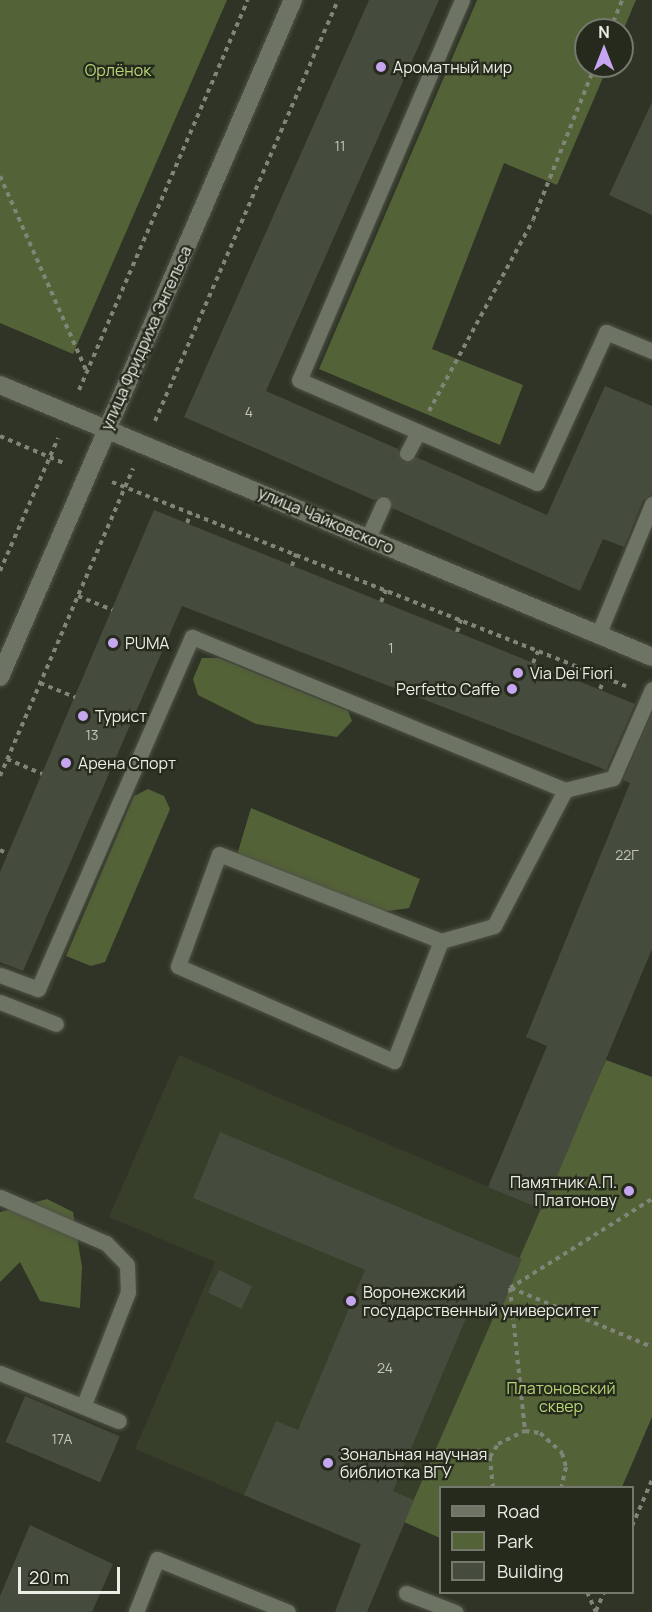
<!DOCTYPE html>
<meta charset="utf-8">
<style>
body{margin:0}
#map{position:relative;width:652px;height:1612px;overflow:hidden;background:#2f3426;font-family:Manrope,sans-serif}
div>[style]{position:absolute}
.built>*{inset:0;background:#373e2a}
.green>*{inset:0;background:#546237}
.building>*{inset:0;background:#464c3d;transform-origin:0 0}
.path>*{height:4px;margin-top:-2px;transform-origin:0;background:repeating-linear-gradient(90deg,#818579 0 4.5px,transparent 0 9px)}
.roads{filter:drop-shadow(0 0 2px #4e5247) drop-shadow(0 0 2px #4e5247)}
.lane>*{height:15px;margin:-7.5px;padding:0 7.5px;transform-origin:7.5px;border-radius:7.5px;background:#6e7464}
.street>*{height:18px;margin:-9px;padding:0 9px;transform-origin:9px;border-radius:9px;background:#6e7464}
.secondary>*{height:18px;margin:-9px;padding:0 9px;transform-origin:9px;border-radius:9px;background:#6e7464}
.dots>*{width:16px;height:16px;translate:-50% -50%;box-sizing:border-box;border:3px solid #252a1d;border-radius:50%}
span{translate:-50% -50%;white-space:nowrap;text-align:center;line-height:1.15;-webkit-text-stroke:4.5px #252a1d;paint-order:stroke}
.number-label{font-size:14px;color:#c2c6bb}
.number-label span{-webkit-text-stroke-width:0}
.poi-label{font-size:16px;color:#ebeee5}
.left{translate:0 -50%;text-align:left}
.right{translate:-100% -50%;text-align:right}
.park-label{font-size:16px;color:#b7d574}
.street-label{font-size:16px;color:#ebeee5}
.legend{position:absolute;left:439px;top:1486px;width:195px;height:108px;box-sizing:border-box;background:#252a1d;border:2px solid #74786d;margin:0;padding:8px 10px;list-style:none;font-size:18px;color:#ebeee5}
.legend li{display:flex;align-items:center;gap:12px;height:30px}
.legend b{width:30px;border:2px solid #74786d}
.north{position:absolute;left:574px;top:18px;width:60px;height:60px;box-sizing:border-box;background:#252a1d;border:2px solid #74786d;border-radius:50%;rotate:0deg;font-size:16px;font-weight:700;line-height:24px;text-align:center;color:#ebeee5}
.north::after{content:'';display:block;margin:auto;width:21px;height:27px;background:#c6a6f0;clip-path:polygon(50% 0,100% 100%,50% 72%,0 100%)}
.scale{position:absolute;left:18px;top:1567px;width:102px;height:27px;box-sizing:border-box;border:3px solid #ebeee5;border-top:0;padding-left:8px;font-size:18px;line-height:21px;white-space:nowrap;color:#ebeee5;-webkit-text-stroke:4px #252a1d;paint-order:stroke}
</style>
<div id="map">
<div class="built">
<div style="clip-path:polygon(179px 1055px,543px 1210px,390px 1557px,135px 1449px,215px 1262px,109px 1217px)"></div>
</div>
<div class="green">
<div style="clip-path:polygon(0 0,227px 0,73px 354px,0 323px)"></div>
<div style="clip-path:polygon(477px 0,636px 0,622px 33px,586px 30px,586px 66px,608px 66px,557px 185px,504px 163px,432px 349px,523px 385px,500px 445px,319px 369px)"></div>
<div style="clip-path:polygon(202px 658px,219px 658px,348px 711px,352px 721px,337px 737px,256px 724px,198px 695px,193px 679px)"></div>
<div style="clip-path:polygon(148px 789px,164px 796px,170px 809px,105px 962px,91px 966px,66px 956px,134px 796px)"></div>
<div style="clip-path:polygon(251px 808px,420px 879px,409px 908px,382px 912px,237px 855px)"></div>
<div style="clip-path:polygon(606px 1060px,652px 1077px,652px 1417px,622px 1487px,440px 1488px,440px 1538px,404px 1522px)"></div>
<div style="clip-path:polygon(47px 1199px,73px 1212px,82px 1267px,80px 1308px,40px 1301px,20px 1262px,0 1282px,0 1212px)"></div>
</div>
<div class="building">
<div style="clip-path:polygon(369px 0,439px 0,266px 391px,398px 449px,403px 462px,416px 457px,547px 515px,605px 386px,652px 406px,652px 494px,643px 500px,624px 547px,603px 539px,580px 591px,392px 508px,386px 495px,374px 500px,184px 417px)"></div>
<div style="clip-path:polygon(652px 102px,652px 215px,609px 195px)"></div>
<div style="clip-path:polygon(154px 510px,635px 704px,606px 770px,182px 606px,23px 971px,0 962px,0 872px)"></div>
<div style="clip-path:polygon(652px 713px,652px 949px,543px 1210px,488px 1187px,547px 1046px,526px 1037px,630px 783px,623px 780px)"></div>
<div style="clip-path:polygon(220px 1132px,522px 1259px,499px 1315px,472px 1304px,393px 1491px,414px 1500px,367px 1612px,335px 1612px,361px 1544px,244px 1495px,276px 1421px,298px 1430px,365px 1270px,193px 1198px)"></div>
<div style="left:219px;top:1270px;width:37px;height:25px;rotate:26deg"></div>
<div style="left:25px;top:1396px;width:103px;height:50px;rotate:23deg"></div>
<div style="clip-path:polygon(30px 1525px,113px 1564px,92px 1612px,0 1612px,0 1596px)"></div>
</div>
<div class="path">
<div style="left:610px;top:30px;width:32px;rotate:-68deg"></div>
<div style="left:0;top:176px;width:214px;rotate:66.1deg"></div>
<div style="left:79px;top:390px;width:425px;rotate:-66.6deg"></div>
<div style="left:429px;top:411px;width:217px;rotate:-61.4deg"></div>
<div style="left:533px;top:220px;width:166px;rotate:-68.1deg"></div>
<div style="left:155px;top:421px;width:459px;rotate:-66.5deg"></div>
<div style="left:0;top:436px;width:72px;rotate:23deg"></div>
<div style="left:112px;top:482px;width:553px;rotate:21.65deg"></div>
<div style="left:187px;top:523px;width:11px;rotate:-68deg"></div>
<div style="left:292px;top:566px;width:13px;rotate:-72deg"></div>
<div style="left:0;top:571px;width:145px;rotate:-66.4deg"></div>
<div style="left:78px;top:596px;width:37px;rotate:22deg"></div>
<div style="left:381px;top:602px;width:13px;rotate:-67deg"></div>
<div style="left:457px;top:632px;width:13px;rotate:-72deg"></div>
<div style="left:533px;top:663px;width:13px;rotate:-67deg"></div>
<div style="left:40px;top:683px;width:38px;rotate:22deg"></div>
<div style="left:600px;top:689px;width:13px;rotate:-67deg"></div>
<div style="left:7px;top:759px;width:38px;rotate:23deg"></div>
<div style="left:0;top:776px;width:335px;rotate:-66.6deg"></div>
<div style="left:0;top:850px;width:9px;rotate:27deg"></div>
<div style="left:510px;top:1288px;width:168px;rotate:-32.1deg"></div>
<div style="left:510px;top:1288px;width:143px;rotate:84deg"></div>
<div style="left:511px;top:1288px;width:153px;rotate:22.7deg"></div>
<div style="left:493px;top:1488px;width:31px;rotate:-96deg"></div>
<div style="left:490px;top:1457px;width:15px;rotate:-58deg"></div>
<div style="left:498px;top:1444px;width:30px;rotate:-26deg"></div>
<div style="left:525px;top:1431px;width:15px;rotate:8deg"></div>
<div style="left:540px;top:1433px;width:30px;rotate:42deg"></div>
<div style="left:562px;top:1453px;width:15px;rotate:74deg"></div>
<div style="left:566px;top:1467px;width:22px;rotate:103deg"></div>
<div style="left:632px;top:1526px;width:50px;rotate:-66.5deg"></div>
<div style="left:587px;top:1592px;width:22px;rotate:66deg"></div>
<div style="left:596px;top:1611px;width:21px;rotate:-67deg"></div>
</div>
<div class="roads">
<div class="lane">
<div style="left:462px;top:0;width:413px;rotate:113.2deg"></div>
<div style="left:299px;top:380px;width:259px;rotate:23.4deg"></div>
<div style="left:537px;top:483px;width:166px;rotate:-65.4deg"></div>
<div style="left:606px;top:332px;width:50px;rotate:22.4deg"></div>
<div style="left:407px;top:453px;width:24px;rotate:-62deg"></div>
<div style="left:368px;top:538px;width:37px;rotate:-66deg"></div>
<div style="left:598px;top:635px;width:142px;rotate:-67.6deg"></div>
<div style="left:441px;top:941px;width:129px;rotate:111.4deg"></div>
<div style="left:394px;top:1061px;width:236px;rotate:-156.3deg"></div>
<div style="left:178px;top:966px;width:119px;rotate:-69.9deg"></div>
<div style="left:219px;top:854px;width:238px;rotate:21.4deg"></div>
<div style="left:441px;top:941px;width:55px;rotate:-15.8deg"></div>
<div style="left:494px;top:926px;width:153px;rotate:-62.4deg"></div>
<div style="left:565px;top:790px;width:49px;rotate:-14deg"></div>
<div style="left:613px;top:778px;width:97px;rotate:-66.3deg"></div>
<div style="left:0;top:975px;width:40px;rotate:20.2deg"></div>
<div style="left:38px;top:989px;width:384px;rotate:-66.4deg"></div>
<div style="left:192px;top:637px;width:403px;rotate:22.3deg"></div>
<div style="left:0;top:1002px;width:60px;rotate:21.4deg"></div>
<div style="left:0;top:1197px;width:116px;rotate:23.5deg"></div>
<div style="left:106px;top:1243px;width:30px;rotate:46deg"></div>
<div style="left:127px;top:1265px;width:27px;rotate:88deg"></div>
<div style="left:128px;top:1292px;width:123px;rotate:111.4deg"></div>
<div style="left:0;top:1373px;width:128px;rotate:22deg"></div>
<div style="left:406px;top:1593px;width:53px;rotate:21.2deg"></div>
<div style="left:136px;top:1612px;width:57px;rotate:-68.4deg"></div>
<div style="left:157px;top:1559px;width:141px;rotate:22deg"></div>
</div>
<div class="street">
<div style="left:0;top:385px;width:706px;rotate:22.64deg"></div>
</div>
<div class="secondary">
<div style="left:0;top:677px;width:738px;rotate:-66.6deg"></div>
</div>
</div>
<div class="dots">
<div style="left:381px;top:67px;background:#c6a6f0"></div>
<div style="left:113px;top:643px;background:#c6a6f0"></div>
<div style="left:518px;top:673px;background:#c6a6f0"></div>
<div style="left:512px;top:689px;background:#c6a6f0"></div>
<div style="left:83px;top:716px;background:#c6a6f0"></div>
<div style="left:66px;top:763px;background:#c6a6f0"></div>
<div style="left:629px;top:1191px;background:#c6a6f0"></div>
<div style="left:351px;top:1301px;background:#c6a6f0"></div>
<div style="left:328px;top:1463px;background:#c6a6f0"></div>
</div>
<div class="number-label">
<span style="left:340px;top:146px">11</span>
<span style="left:249px;top:412px">4</span>
<span style="left:391px;top:648px">1</span>
<span style="left:92px;top:735px">13</span>
<span style="left:627px;top:855px">22Г</span>
<span style="left:385px;top:1368px">24</span>
<span style="left:62px;top:1439px">17А</span>
</div>
<div class="poi-label">
<span class="left" style="left:393px;top:67px">Ароматный мир</span>
<span class="left" style="left:125px;top:643px">PUMA</span>
<span class="left" style="left:530px;top:673px">Via Dei Fiori</span>
<span class="right" style="left:500px;top:689px">Perfetto Caffe</span>
<span class="left" style="left:95px;top:716px">Турист</span>
<span class="left" style="left:78px;top:763px">Арена Спорт</span>
<span class="right" style="left:617px;top:1191px">Памятник А.П.<br>Платонову</span>
<span class="left" style="left:363px;top:1301px">Воронежский<br>государственный университет</span>
<span class="left" style="left:340px;top:1463px">Зональная научная<br>библиотка ВГУ</span>
</div>
<div class="park-label">
<span style="left:118px;top:70px">Орлёнок</span>
<span style="left:561px;top:1397px">Платоновский<br>сквер</span>
</div>
<div class="street-label">
<span style="left:146px;top:338px;rotate:-66deg">улица Фридриха Энгельса</span>
<span style="left:326px;top:520px;rotate:23deg">улица Чайковского</span>
</div>
<ul class="legend">
<li><b style="height:8px;background:#6e7464"></b>Road</li>
<li><b style="height:16px;background:#546237"></b>Park</li>
<li><b style="height:16px;background:#464c3d"></b>Building</li>
</ul>
<div class="north">N</div>
<div class="scale">20 m</div>
</div>
